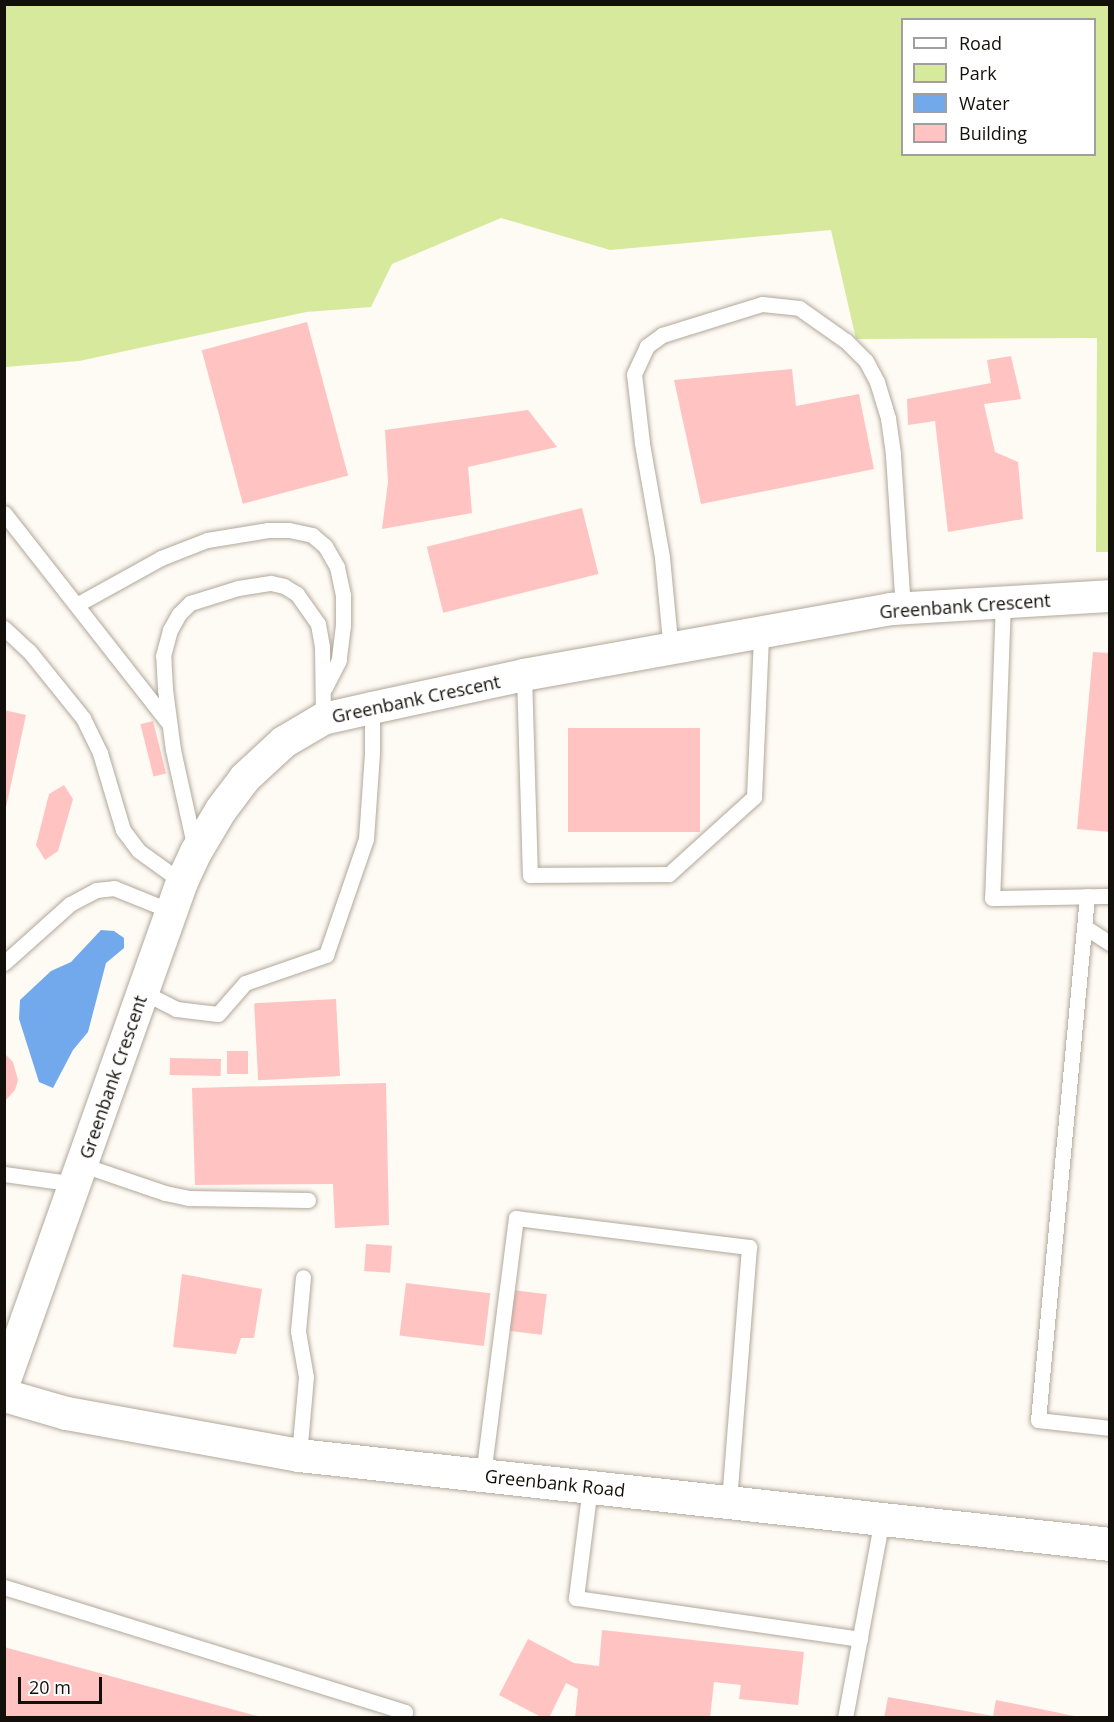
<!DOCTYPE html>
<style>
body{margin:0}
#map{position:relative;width:1114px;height:1722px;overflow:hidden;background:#fefaf4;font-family:"Open Sans",sans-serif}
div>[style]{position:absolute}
.green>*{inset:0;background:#d7e99c}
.water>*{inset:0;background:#72a9ec}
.building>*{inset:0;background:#ffc4c1;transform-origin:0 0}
.roads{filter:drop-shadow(0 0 2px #b1a89a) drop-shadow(0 0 2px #b1a89a)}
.lane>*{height:15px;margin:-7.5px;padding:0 7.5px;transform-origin:7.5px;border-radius:7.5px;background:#fff}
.street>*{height:32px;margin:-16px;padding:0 16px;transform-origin:16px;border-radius:16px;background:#fff}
.secondary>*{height:33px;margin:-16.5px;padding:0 16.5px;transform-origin:16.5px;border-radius:16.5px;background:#fff}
span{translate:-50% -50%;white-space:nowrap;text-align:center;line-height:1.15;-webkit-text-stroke:4.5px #fff;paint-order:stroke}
.street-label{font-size:18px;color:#13100b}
.frame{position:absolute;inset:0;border:6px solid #13100b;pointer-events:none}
.legend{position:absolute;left:901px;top:18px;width:195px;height:138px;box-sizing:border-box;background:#fff;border:2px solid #a19f9d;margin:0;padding:8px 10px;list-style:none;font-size:18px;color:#13100b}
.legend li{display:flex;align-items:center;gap:12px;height:30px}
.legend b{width:30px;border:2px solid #a19f9d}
.scale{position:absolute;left:18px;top:1677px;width:84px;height:27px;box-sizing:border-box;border:3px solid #13100b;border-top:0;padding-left:8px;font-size:18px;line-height:21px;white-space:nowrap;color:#13100b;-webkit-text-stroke:4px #fff;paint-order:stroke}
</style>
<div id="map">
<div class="green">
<div style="clip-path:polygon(evenodd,4px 5px,1109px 5px,1109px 552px,1096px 552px,1097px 338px,856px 339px,831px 230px,610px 250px,501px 218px,392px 264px,371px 307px,306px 312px,79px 361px,5px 367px,4px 5px,902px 20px,1094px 20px,1094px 154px,902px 154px,902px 20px)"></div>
</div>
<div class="water">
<div style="clip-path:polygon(101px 930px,114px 931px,124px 938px,124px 948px,106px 963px,88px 1032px,73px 1050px,53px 1088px,39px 1082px,19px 1019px,20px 1000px,51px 971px,71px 962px)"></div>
</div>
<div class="building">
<div style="left:307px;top:322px;width:159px;height:109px;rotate:75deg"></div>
<div style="clip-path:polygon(1011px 356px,1021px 399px,984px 404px,995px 452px,1018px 462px,1023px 519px,948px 532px,935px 421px,908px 425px,907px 399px,991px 383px,987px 360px)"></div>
<div style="clip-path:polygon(792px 369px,796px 406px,859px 394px,874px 469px,701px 504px,674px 380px)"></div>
<div style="clip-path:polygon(528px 410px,557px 447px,468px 467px,472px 513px,382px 529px,388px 482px,385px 430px)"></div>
<div style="left:582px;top:508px;width:68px;height:160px;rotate:76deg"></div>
<div style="clip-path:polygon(1093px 652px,1110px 653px,1110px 832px,1077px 829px)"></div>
<div style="clip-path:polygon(4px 710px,26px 715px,5px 812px,4px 812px)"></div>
<div style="left:153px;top:721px;width:54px;height:13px;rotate:76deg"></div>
<div style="left:568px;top:728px;width:132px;height:104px"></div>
<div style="clip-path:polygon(64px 785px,73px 799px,58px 851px,45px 860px,36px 845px,49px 794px)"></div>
<div style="left:336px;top:999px;width:77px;height:82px;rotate:87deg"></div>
<div style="left:227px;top:1051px;width:21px;height:23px"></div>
<div style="clip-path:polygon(4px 1053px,13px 1062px,18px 1080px,15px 1090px,4px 1102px)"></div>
<div style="left:170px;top:1058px;width:51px;height:17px;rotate:1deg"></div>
<div style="clip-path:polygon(386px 1083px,389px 1225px,335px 1228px,333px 1184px,195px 1185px,192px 1088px)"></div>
<div style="left:366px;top:1244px;width:26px;height:27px;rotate:4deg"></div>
<div style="clip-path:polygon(182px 1274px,262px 1289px,254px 1338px,241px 1338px,236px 1354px,173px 1347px)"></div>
<div style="left:406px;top:1283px;width:85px;height:53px;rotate:7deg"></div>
<div style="left:513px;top:1290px;width:34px;height:41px;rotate:7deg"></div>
<div style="clip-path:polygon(602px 1630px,804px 1652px,798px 1705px,739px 1699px,741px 1685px,714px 1682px,710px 1718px,575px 1718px,578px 1689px,566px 1683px,549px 1718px,543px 1718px,499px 1695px,528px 1639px,574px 1663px,599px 1666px)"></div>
<div style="clip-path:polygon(4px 1647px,261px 1717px,261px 1718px,4px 1718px)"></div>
<div style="clip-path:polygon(888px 1697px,993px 1716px,996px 1700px,1084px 1718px,884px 1718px)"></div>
</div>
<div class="roads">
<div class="lane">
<div style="left:4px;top:513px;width:266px;rotate:51.9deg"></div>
<div style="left:1003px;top:602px;width:296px;rotate:92.1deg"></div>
<div style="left:992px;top:898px;width:118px;rotate:-1deg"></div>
<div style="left:78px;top:604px;width:95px;rotate:-29deg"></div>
<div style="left:161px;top:558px;width:49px;rotate:-21.4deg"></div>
<div style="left:207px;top:540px;width:62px;rotate:-9.3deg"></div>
<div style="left:268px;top:530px;width:21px"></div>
<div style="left:289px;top:530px;width:24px;rotate:12deg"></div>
<div style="left:312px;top:535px;width:17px;rotate:40deg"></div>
<div style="left:325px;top:546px;width:24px;rotate:60deg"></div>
<div style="left:337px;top:567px;width:29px;rotate:78deg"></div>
<div style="left:343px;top:595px;width:30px;rotate:90deg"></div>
<div style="left:343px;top:625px;width:35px;rotate:97deg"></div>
<div style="left:339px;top:660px;width:31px;rotate:117deg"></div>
<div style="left:4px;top:628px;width:34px;rotate:43deg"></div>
<div style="left:29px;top:651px;width:86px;rotate:51.1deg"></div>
<div style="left:83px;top:718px;width:39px;rotate:64deg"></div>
<div style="left:100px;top:753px;width:80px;rotate:73.4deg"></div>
<div style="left:123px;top:830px;width:26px;rotate:53deg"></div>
<div style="left:139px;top:851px;width:53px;rotate:35.8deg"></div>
<div style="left:671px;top:651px;width:94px;rotate:-95.5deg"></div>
<div style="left:662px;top:557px;width:116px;rotate:-100deg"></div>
<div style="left:642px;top:443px;width:69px;rotate:-96.6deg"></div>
<div style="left:634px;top:374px;width:31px;rotate:-65deg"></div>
<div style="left:647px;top:346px;width:19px;rotate:-36deg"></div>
<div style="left:662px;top:335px;width:105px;rotate:-17.2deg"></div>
<div style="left:762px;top:304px;width:37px;rotate:6deg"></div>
<div style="left:799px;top:308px;width:57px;rotate:35.1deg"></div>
<div style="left:846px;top:341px;width:28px;rotate:45deg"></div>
<div style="left:866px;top:361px;width:24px;rotate:62deg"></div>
<div style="left:877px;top:382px;width:38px;rotate:73deg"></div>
<div style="left:888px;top:418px;width:37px;rotate:82deg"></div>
<div style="left:893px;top:455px;width:153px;rotate:86.3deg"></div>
<div style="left:524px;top:675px;width:200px;rotate:88.3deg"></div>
<div style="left:530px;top:875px;width:139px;rotate:-0.4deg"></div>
<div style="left:669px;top:874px;width:115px;rotate:-42.2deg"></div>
<div style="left:754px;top:797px;width:163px;rotate:-87.5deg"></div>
<div style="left:195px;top:849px;width:101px;rotate:-102.5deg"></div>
<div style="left:173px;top:750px;width:62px;rotate:-97.5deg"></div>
<div style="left:165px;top:689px;width:33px;rotate:-93deg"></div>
<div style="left:163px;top:656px;width:27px;rotate:-75deg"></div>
<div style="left:170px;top:630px;width:18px;rotate:-61deg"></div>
<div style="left:179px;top:614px;width:16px;rotate:-45deg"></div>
<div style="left:190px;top:603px;width:50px;rotate:-17.4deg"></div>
<div style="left:238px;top:588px;width:33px;rotate:-9deg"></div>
<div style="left:271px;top:583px;width:13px;rotate:13deg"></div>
<div style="left:284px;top:586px;width:15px;rotate:32deg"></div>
<div style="left:297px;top:594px;width:37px;rotate:55deg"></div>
<div style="left:318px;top:624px;width:22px;rotate:80deg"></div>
<div style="left:322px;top:646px;width:73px;rotate:89.2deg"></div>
<div style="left:1087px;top:896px;width:526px;rotate:95.34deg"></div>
<div style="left:1038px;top:1420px;width:72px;rotate:6.3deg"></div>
<div style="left:1085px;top:927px;width:30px;rotate:33deg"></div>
<div style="left:4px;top:963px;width:89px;rotate:-41.8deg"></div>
<div style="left:70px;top:904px;width:30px;rotate:-28deg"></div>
<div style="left:96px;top:890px;width:18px;rotate:-6deg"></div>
<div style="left:114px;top:888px;width:61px;rotate:22deg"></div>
<div style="left:143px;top:992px;width:37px;rotate:27deg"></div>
<div style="left:176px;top:1009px;width:42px;rotate:6.8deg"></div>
<div style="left:218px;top:1014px;width:41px;rotate:-48.9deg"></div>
<div style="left:245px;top:983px;width:86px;rotate:-19.1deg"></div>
<div style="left:326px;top:955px;width:123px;rotate:-71deg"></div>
<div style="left:366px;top:839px;width:86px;rotate:-86deg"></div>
<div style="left:372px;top:753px;width:45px;rotate:-90deg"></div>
<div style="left:83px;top:1165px;width:87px;rotate:18.9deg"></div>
<div style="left:165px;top:1193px;width:25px;rotate:12deg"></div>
<div style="left:189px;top:1198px;width:119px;rotate:1deg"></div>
<div style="left:4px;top:1174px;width:73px;rotate:7.9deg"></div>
<div style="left:299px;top:1455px;width:78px;rotate:-84.9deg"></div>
<div style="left:306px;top:1377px;width:47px;rotate:-99.9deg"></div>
<div style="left:298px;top:1331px;width:54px;rotate:-84.7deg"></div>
<div style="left:483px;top:1475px;width:259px;rotate:-82.7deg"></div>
<div style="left:516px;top:1218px;width:235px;rotate:7.1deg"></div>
<div style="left:749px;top:1247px;width:256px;rotate:94.5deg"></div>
<div style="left:590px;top:1487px;width:112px;rotate:97.2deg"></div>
<div style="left:576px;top:1598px;width:287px;rotate:8.2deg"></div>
<div style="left:4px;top:1587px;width:420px;rotate:17.3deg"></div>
<div style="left:405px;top:1712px;width:6px;rotate:108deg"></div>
<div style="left:845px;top:1718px;width:202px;rotate:-79.5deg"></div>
</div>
<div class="street">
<div style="left:4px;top:1383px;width:532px;rotate:-70.44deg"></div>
<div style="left:182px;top:882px;width:33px;rotate:-65deg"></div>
<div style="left:196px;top:852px;width:49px;rotate:-59.2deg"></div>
<div style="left:221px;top:810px;width:40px;rotate:-53deg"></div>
<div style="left:245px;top:778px;width:53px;rotate:-42.7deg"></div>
<div style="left:284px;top:742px;width:45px;rotate:-30.5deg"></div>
<div style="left:323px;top:719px;width:50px;rotate:-12.7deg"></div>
<div style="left:372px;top:708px;width:156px;rotate:-12.2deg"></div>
<div style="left:524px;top:675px;width:374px;rotate:-10.2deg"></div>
<div style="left:892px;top:609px;width:218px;rotate:-3.4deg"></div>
</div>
<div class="secondary">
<div style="left:4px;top:1395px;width:65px;rotate:16.2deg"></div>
<div style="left:66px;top:1413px;width:237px;rotate:10.2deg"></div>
<div style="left:299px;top:1455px;width:816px;rotate:6.26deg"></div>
</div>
</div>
<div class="street-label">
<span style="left:965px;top:606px;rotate:-4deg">Greenbank Crescent</span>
<span style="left:416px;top:699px;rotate:-12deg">Greenbank Crescent</span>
<span style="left:113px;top:1077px;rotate:-71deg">Greenbank Crescent</span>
<span style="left:555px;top:1483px;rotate:6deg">Greenbank Road</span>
</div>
<div class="frame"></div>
<ul class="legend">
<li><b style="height:8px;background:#fff"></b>Road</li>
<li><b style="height:16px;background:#d7e99c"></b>Park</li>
<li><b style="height:16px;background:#72a9ec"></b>Water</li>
<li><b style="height:16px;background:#ffc4c1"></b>Building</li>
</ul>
<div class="scale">20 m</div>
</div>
